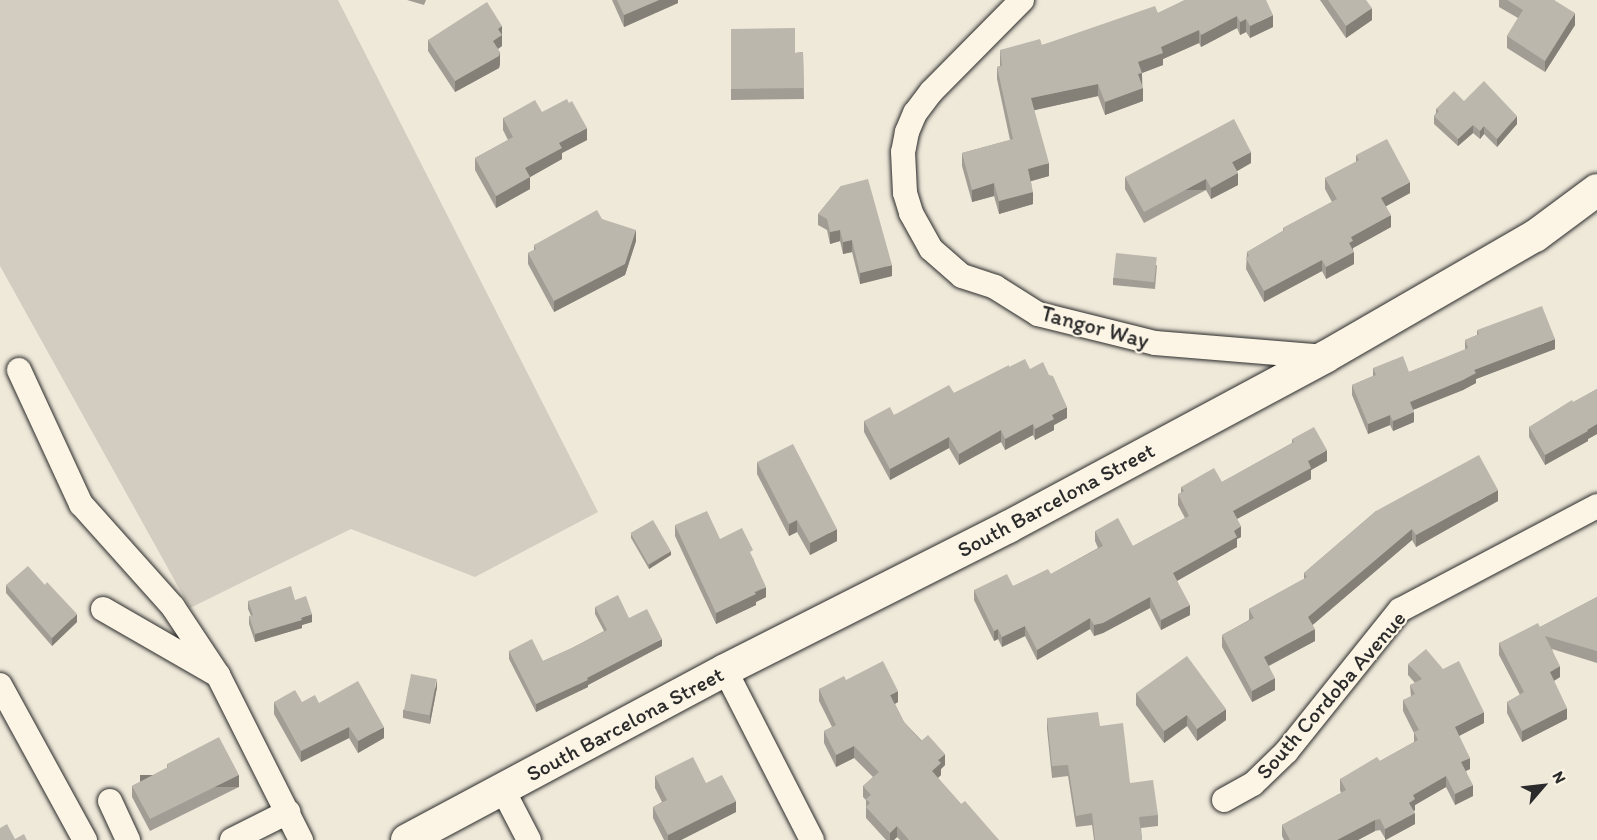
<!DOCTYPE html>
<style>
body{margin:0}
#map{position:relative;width:1597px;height:840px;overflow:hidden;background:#efe9da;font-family:Itim,sans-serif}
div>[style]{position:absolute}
.green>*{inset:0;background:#d2cdc0}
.roads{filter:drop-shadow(0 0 2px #2b2b2b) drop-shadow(0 0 2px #2b2b2b)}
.minor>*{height:24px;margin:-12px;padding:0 12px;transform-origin:12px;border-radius:12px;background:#fcf5e5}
.major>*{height:32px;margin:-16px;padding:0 16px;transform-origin:16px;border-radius:16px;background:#fcf5e5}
.wall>*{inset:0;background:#a29d94}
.shaded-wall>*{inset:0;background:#848078;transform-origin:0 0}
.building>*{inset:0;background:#bcb7ac;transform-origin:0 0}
span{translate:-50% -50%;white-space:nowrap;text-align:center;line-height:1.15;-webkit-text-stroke:4.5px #fcf5e5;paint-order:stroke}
.street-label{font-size:22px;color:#2b2b2b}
.north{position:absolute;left:1513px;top:756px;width:60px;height:60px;-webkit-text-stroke:4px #fcf5e5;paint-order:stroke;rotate:62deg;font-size:16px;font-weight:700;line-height:24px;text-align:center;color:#2b2b2b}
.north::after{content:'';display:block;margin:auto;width:21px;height:27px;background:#2b2b2b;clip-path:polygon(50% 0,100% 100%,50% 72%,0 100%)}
</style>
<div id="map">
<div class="green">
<div style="clip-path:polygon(0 0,338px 0,598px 512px,475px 577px,351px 529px,190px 608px,0 266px)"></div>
</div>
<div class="roads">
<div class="minor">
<div style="left:1022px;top:0;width:129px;rotate:134.7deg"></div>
<div style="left:931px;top:92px;width:26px;rotate:127deg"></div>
<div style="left:915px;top:113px;width:21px;rotate:113deg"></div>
<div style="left:907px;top:132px;width:20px;rotate:101deg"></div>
<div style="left:903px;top:152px;width:41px;rotate:87.2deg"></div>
<div style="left:905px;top:193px;width:21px;rotate:73deg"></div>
<div style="left:911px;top:213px;width:41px;rotate:60.9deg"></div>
<div style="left:931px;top:249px;width:41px;rotate:41.1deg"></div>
<div style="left:962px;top:276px;width:35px;rotate:18deg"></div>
<div style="left:995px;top:287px;width:51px;rotate:32.1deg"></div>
<div style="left:1038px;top:314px;width:121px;rotate:13.9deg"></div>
<div style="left:1155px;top:343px;width:171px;rotate:4.7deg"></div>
<div style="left:19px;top:370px;width:148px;rotate:65.2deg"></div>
<div style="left:81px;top:504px;width:138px;rotate:48.2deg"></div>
<div style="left:173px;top:607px;width:82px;rotate:56.5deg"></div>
<div style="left:103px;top:609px;width:133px;rotate:29.9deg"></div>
<div style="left:218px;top:675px;width:185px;rotate:63.3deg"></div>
<div style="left:725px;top:670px;width:191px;rotate:62.9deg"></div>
<div style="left:0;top:685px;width:177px;rotate:61.3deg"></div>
<div style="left:503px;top:790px;width:56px;rotate:62.5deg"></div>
<div style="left:1224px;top:800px;width:33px;rotate:-29deg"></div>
<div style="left:1253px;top:784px;width:47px;rotate:-44.1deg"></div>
<div style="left:1287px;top:751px;width:181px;rotate:-51.3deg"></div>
<div style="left:1400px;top:610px;width:223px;rotate:-27.8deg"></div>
<div style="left:110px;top:801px;width:43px;rotate:65.2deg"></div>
<div style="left:232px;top:840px;width:63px;rotate:-26.6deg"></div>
</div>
<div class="major">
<div style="left:407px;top:840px;width:361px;rotate:-28.1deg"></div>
<div style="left:725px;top:670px;width:317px;rotate:-26.8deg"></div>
<div style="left:1008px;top:527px;width:360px;rotate:-28.2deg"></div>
<div style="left:1325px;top:357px;width:242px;rotate:-30deg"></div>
<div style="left:1535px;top:236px;width:77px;rotate:-36.6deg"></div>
</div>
</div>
<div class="wall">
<div style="clip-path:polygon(407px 0,426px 0,424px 5px)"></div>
<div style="clip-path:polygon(612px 0,678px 0,678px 3px,624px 27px)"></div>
<div style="clip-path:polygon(1185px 0,1273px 27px,1250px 38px,1246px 32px,1240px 35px,1237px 28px,1201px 47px,1199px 43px,1163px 59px,1163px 65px,1142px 73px,1143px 101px,1105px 115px,1098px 96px,1034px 110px,1049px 176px,1031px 181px,1033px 204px,999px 214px,994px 196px,972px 202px,962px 166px,962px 153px,1010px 140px,997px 79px,997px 67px,1000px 66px,1000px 50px,1042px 45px,1158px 13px)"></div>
<div style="clip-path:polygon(1320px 0,1366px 0,1372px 20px,1346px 38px)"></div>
<div style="clip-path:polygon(1499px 0,1554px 0,1575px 25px,1545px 72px,1507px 48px,1507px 36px,1518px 18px,1499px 7px)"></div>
<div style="clip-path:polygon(502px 26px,502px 46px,498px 49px,500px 64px,499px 68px,455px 92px,428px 51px,428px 40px)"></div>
<div style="clip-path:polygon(731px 29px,795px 53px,803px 52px,804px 99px,731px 100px)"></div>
<div style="clip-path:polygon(1464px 101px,1517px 124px,1497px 147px,1484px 134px,1480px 139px,1473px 133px,1458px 146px,1434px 124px,1434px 116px,1436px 113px,1436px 109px)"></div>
<div style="clip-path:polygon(542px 112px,587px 140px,562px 153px,562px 159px,530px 177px,530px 189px,496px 208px,475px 170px,475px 158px,508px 140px,503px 130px,503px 118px)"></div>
<div style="clip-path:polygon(1356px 155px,1410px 193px,1386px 206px,1391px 227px,1353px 248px,1354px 264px,1326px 279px,1322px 271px,1264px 302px,1246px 269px,1247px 252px,1283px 231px,1283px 228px,1332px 202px,1325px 189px,1325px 178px,1356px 162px)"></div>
<div style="clip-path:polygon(1251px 163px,1237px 171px,1238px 185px,1211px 199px,1206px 190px,1144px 223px,1125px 189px,1125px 177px)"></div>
<div style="clip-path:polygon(841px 186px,892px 276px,860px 284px,852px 252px,843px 254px,840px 241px,830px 244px,827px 230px,818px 225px,818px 214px)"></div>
<div style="clip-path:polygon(602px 219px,636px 241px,625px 275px,554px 312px,528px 264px,528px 253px,534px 250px,534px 245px)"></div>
<div style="clip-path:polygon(1157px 265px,1155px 289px,1113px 285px,1113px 278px)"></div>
<div style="clip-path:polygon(1477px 330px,1555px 349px,1476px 379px,1476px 383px,1463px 390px,1413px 410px,1414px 422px,1393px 431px,1390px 425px,1368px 434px,1352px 395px,1352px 385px,1373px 376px,1373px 368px,1409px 372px,1465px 350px,1465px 340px,1477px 335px)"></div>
<div style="clip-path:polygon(1009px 367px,1030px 369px,1067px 418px,1054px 425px,1054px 430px,1035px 440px,1033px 435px,1005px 450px,1001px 442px,959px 465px,949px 448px,890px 480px,864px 432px,864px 421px,894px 415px,954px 393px)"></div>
<div style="clip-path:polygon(1597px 389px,1597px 434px,1588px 439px,1588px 441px,1545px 465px,1529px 437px,1529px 427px)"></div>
<div style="clip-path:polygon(1292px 439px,1327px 461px,1311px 470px,1311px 479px,1237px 519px,1241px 537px,1237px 539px,1237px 547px,1177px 581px,1190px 615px,1161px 630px,1150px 608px,1103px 633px,1094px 636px,1090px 629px,1037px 660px,1025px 636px,1002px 647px,998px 639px,994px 641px,974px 600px,974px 590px,1013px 586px,1051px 574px,1098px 548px,1095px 541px,1095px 531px,1133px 546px,1185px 518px,1178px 505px,1178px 494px,1181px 493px,1181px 487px,1222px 482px,1292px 443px)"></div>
<div style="clip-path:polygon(757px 462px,837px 541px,810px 555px,797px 532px,789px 536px,757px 474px)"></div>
<div style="clip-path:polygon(1498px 501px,1416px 547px,1412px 540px,1312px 625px,1315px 641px,1269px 666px,1275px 690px,1252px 702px,1222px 647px,1222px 635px,1249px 620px,1249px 609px,1304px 579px,1304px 573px,1376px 511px)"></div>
<div style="clip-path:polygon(675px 525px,720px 539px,753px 558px,766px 597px,756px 602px,756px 605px,716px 624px,675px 536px)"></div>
<div style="clip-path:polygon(631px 534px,671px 555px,649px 569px,631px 538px)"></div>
<div style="clip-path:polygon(6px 585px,77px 622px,52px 646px,6px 593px)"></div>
<div style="clip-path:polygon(1597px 597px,1597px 663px,1552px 649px,1560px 677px,1554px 681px,1567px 719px,1522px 742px,1507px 713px,1507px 702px,1520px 695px,1499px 655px,1499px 643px,1540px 627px)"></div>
<div style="clip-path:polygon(295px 600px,312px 622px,302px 625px,302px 628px,255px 642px,249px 624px,249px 616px,251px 616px,248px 609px,248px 601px)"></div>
<div style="clip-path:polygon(595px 607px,629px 618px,662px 646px,588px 685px,588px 687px,536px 712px,509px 659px,509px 651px,543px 661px,572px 648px,604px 631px,595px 614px)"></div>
<div style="clip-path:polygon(1408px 664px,1484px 723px,1459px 736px,1470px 769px,1466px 771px,1473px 796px,1455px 805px,1446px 787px,1415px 805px,1415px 810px,1414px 811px,1415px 824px,1386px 840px,1380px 830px,1375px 831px,1358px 840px,1284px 840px,1282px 836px,1282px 825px,1341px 793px,1340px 790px,1340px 779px,1380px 761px,1414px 742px,1414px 733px,1403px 711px,1403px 700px,1411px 697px,1410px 685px,1415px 683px,1408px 675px)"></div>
<div style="clip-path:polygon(846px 680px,898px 702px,895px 704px,904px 722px,945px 765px,941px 769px,941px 775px,938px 778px,961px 804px,999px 840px,900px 840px,897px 837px,894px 840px,886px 840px,866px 818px,866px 800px,863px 797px,863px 786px,873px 777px,854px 758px,836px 767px,824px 743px,824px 731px,832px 727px,819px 701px,819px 689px)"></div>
<div style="clip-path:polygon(437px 687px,430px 724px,403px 718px,403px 710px)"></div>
<div style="clip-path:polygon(1136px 693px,1226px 720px,1197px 741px,1187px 726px,1164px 743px,1136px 705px)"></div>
<div style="clip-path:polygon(274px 702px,319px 703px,384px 738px,358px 753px,349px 738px,301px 762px,274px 714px)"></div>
<div style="clip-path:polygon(1047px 718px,1100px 726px,1130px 783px,1158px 815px,1158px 826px,1141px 828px,1142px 840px,1094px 840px,1092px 825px,1076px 827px,1068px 776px,1052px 778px,1047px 729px)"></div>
<div style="clip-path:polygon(167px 764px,239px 787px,150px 831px,132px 797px,132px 786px,167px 768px)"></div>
<div style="clip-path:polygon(655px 776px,706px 783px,736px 812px,681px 840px,664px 840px,653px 818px,653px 807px,662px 802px,655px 788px)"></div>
</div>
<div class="shaded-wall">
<div style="clip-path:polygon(659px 0,678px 0,678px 3px,624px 27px,624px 15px)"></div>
<div style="clip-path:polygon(1372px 8px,1372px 20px,1346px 38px,1346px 26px)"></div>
<div style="clip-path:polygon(1575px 13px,1575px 25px,1545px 72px,1545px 61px)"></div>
<div style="clip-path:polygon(1273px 15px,1273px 27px,1250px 38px,1250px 26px)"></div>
<div style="clip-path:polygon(1237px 16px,1237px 28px,1201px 47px,1201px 35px)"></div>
<div style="clip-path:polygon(1246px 19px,1246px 32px,1240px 35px,1240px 22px)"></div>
<div style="clip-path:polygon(502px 26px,502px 46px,493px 52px,493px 41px,498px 29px)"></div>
<div style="clip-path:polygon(1199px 30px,1199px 43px,1163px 59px,1163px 65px,1142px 73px,1142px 85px,1138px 87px,1138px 62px,1161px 47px)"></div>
<div style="clip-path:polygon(500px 52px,500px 64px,499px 68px,455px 92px,455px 81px)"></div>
<div style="clip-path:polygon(1098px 84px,1098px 96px,1031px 111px,1031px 98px)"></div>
<div style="clip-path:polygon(1143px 88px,1143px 101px,1105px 115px,1105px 102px)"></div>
<div style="clip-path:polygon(1517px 116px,1517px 124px,1497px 147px,1497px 139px)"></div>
<div style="clip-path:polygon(1473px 125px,1473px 133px,1458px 146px,1458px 139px)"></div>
<div style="clip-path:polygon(1484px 126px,1484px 134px,1480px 139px,1480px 131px)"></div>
<div style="clip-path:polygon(587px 128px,587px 140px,562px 153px,562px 159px,525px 180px,525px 168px,559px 143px)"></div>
<div style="clip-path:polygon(1251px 152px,1251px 163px,1232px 174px,1232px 162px)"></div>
<div style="clip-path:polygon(1049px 163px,1049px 176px,1028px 182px,1028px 169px)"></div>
<div style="clip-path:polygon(1238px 173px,1238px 185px,1211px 199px,1211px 188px)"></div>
<div style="clip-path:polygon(530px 177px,530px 189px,496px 208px,496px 196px)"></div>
<div style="left:1206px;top:179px;width:11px;height:70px;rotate:90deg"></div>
<div style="clip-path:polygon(1410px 182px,1410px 193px,1381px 209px,1381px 198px)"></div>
<div style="clip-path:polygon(994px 183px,994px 196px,972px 202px,972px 190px)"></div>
<div style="clip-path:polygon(1033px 192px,1033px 204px,999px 214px,999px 201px)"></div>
<div style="clip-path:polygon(1391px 215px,1391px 227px,1353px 248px,1353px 252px,1349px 243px,1351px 237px)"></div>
<div style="clip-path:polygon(636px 230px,636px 241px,625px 275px,554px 312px,554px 301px)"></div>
<div style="clip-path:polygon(840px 230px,840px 241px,830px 244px,830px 232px)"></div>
<div style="clip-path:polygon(852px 240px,852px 252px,843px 254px,843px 242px)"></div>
<div style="clip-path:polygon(1354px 252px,1354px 264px,1326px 279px,1326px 267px)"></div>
<div style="clip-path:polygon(1322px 260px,1322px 271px,1264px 302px,1264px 291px)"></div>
<div style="clip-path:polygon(892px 265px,892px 276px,860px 284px,860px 273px)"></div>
<div style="clip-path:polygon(1555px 339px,1555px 349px,1476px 379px,1476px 383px,1463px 390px,1410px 411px,1410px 402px,1474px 370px)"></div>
<div style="clip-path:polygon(1067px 407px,1067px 418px,1054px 425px,1054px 430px,1035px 440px,1035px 429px,1052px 415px)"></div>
<div style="clip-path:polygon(1414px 412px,1414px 422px,1393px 431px,1393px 421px)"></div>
<div style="clip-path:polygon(1390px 415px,1390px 425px,1368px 434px,1368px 424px)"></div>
<div style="clip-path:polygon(1033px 424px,1033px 435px,1005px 450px,1005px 439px)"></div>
<div style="clip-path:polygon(1597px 424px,1597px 434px,1588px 439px,1588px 441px,1545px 465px,1545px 455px)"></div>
<div style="clip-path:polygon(1001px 430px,1001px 442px,959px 465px,959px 454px)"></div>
<div style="clip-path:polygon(949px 437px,949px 448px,890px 480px,890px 469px)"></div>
<div style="clip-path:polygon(1327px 450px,1327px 461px,1311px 470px,1311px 479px,1233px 521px,1233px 511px,1308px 461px)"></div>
<div style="clip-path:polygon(1498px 490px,1498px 501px,1416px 547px,1416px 535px)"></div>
<div style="clip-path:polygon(797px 520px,797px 532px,789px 536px,789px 524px)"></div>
<div style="clip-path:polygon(1241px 526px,1241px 537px,1237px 539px,1237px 547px,1173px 583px,1173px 573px)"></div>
<div style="clip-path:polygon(837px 529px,837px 541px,810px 555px,810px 543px)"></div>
<div style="clip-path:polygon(1412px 529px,1412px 540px,1308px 629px,1308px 617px)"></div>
<div style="clip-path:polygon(671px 551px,671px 555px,649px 569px,649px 565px)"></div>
<div style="clip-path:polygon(766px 587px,766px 597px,756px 602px,756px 605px,716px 624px,716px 613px)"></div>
<div style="clip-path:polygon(1150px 597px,1150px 608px,1103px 633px,1094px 636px,1094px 625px)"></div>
<div style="clip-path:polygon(1190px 605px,1190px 615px,1161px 630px,1161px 620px)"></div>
<div style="clip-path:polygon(77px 614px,77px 622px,52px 646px,52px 638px)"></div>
<div style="clip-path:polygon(312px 614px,312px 622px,302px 625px,302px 628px,255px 642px,255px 634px)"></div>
<div style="clip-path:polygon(1090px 618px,1090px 629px,1037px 660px,1037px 650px)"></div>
<div style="clip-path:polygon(1025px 626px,1025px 636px,1002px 647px,1002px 637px)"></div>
<div style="clip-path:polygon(998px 629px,998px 639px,994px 641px,994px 631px)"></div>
<div style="clip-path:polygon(1315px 629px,1315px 641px,1264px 668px,1264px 657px)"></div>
<div style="clip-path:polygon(662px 639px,662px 646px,588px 685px,588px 687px,536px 712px,536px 704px)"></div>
<div style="clip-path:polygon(1560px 666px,1560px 677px,1550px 683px,1550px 672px)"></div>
<div style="clip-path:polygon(1275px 678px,1275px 690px,1252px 702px,1252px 691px)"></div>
<div style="clip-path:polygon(437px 679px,437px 687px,430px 724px,430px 716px)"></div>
<div style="clip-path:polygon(898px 691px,898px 702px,890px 706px,890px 695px)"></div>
<div style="clip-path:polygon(1567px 708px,1567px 719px,1522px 742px,1522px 731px)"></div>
<div style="clip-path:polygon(1226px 709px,1226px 720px,1197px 741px,1197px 729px)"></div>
<div style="clip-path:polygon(1484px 712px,1484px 723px,1455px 738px,1455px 727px)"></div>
<div style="clip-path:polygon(1187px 715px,1187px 726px,1164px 743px,1164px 731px)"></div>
<div style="clip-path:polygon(349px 727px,349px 738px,301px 762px,301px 751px)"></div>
<div style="clip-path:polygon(384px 727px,384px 738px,358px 753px,358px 741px)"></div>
<div style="clip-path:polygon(854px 746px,854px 758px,836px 767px,836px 755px)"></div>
<div style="clip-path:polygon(945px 754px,945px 765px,941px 769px,941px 775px,932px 783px,932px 771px,938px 760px)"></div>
<div style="clip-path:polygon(1470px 758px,1470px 769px,1461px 773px,1461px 762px)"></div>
<div style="left:239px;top:775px;width:12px;height:99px;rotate:90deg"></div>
<div style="clip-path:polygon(1446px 776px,1446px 787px,1415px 805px,1415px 810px,1409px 814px,1409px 803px,1413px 795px)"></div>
<div style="clip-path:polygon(1473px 785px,1473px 796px,1455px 805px,1455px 794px)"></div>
<div style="clip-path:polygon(736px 801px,736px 812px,681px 840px,668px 840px,668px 835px)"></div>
<div style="clip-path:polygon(1415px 813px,1415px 824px,1385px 840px,1385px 829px)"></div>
<div style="clip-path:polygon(1375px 820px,1375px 831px,1358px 840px,1337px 840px)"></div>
<div style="clip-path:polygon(897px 826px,897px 837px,894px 840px,890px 840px,890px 833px)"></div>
</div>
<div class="building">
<div style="clip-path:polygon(617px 0,659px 0,624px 15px)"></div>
<div style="clip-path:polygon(1185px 0,1266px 0,1273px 15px,1250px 26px,1246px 19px,1240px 22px,1237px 16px,1201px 35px,1199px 30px,1161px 47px,1163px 53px,1138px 62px,1142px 73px,1138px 74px,1143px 88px,1105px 102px,1098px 84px,1031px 98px,1049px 163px,1028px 169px,1033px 192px,999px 201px,994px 183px,972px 190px,962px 153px,1013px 139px,997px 67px,1002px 66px,1000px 50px,1040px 39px,1042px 45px,1155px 6px,1158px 13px)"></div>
<div style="clip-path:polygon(1328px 0,1366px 0,1372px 8px,1346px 26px)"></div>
<div style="clip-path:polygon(1507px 0,1554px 0,1575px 13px,1545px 61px,1507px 36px,1523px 10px)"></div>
<div style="clip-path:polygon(487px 2px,502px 26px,498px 29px,502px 35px,493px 41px,500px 52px,499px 56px,455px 81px,428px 40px)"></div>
<div style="clip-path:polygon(795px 28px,795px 53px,803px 52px,804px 88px,731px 89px,731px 29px)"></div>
<div style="clip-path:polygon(1484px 81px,1517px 116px,1497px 139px,1484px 126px,1480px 131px,1473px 125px,1458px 139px,1434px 116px,1439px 111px,1436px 109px,1454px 91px,1464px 101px)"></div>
<div style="clip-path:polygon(567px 99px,569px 103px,572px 101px,587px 128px,559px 143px,562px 148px,525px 168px,530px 177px,496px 196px,475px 158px,513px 137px,503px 118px,535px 100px,542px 112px)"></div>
<div style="clip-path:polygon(1234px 119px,1251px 152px,1232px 162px,1238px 173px,1211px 188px,1206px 179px,1144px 212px,1125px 177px)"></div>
<div style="clip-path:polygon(1387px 139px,1410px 182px,1381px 198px,1391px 215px,1351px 237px,1353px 241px,1349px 243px,1354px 252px,1326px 267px,1322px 260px,1264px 291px,1246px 258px,1249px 256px,1247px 252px,1284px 230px,1283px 228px,1337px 199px,1325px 178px,1359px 160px,1356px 155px)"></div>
<div style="clip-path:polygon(868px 179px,892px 265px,860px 273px,852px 240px,843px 242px,840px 230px,830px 232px,827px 219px,818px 214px,841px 186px)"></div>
<div style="clip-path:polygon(597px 210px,602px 219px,636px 230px,625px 264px,554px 301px,528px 253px,536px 249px,534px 245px)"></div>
<div style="left:1116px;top:253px;width:41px;height:25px;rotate:6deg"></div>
<div style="clip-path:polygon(1542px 306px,1555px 339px,1474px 370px,1476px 373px,1463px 380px,1410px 402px,1414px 412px,1393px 421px,1390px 415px,1368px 424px,1352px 385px,1376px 375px,1373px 368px,1403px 356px,1409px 372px,1468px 348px,1465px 340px,1479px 334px,1477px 330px)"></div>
<div style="clip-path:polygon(1025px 359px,1030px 369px,1043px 362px,1049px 375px,1053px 376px,1067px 407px,1052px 415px,1054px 419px,1035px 429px,1033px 424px,1005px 439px,1001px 430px,959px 454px,949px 437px,890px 469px,864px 421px,890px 407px,894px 415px,949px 385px,954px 393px,1009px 365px,1009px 367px)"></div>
<div style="clip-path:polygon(1597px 389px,1597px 424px,1587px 430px,1588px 431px,1545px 455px,1529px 427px,1572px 400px,1573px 402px)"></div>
<div style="clip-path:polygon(1314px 427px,1327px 450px,1308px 461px,1311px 468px,1233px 511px,1241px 526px,1234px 531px,1237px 537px,1173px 573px,1190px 605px,1161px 620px,1150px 597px,1103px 623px,1094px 625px,1090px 618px,1037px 650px,1025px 626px,1002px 637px,998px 629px,994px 631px,974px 590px,1007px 574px,1013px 586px,1048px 569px,1051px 574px,1103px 546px,1095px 531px,1118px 518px,1133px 546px,1189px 516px,1178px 494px,1184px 491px,1181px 487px,1214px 468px,1222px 482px,1294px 442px,1292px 439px)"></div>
<div style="clip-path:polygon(793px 444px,837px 529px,810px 543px,797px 520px,789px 524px,757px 462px)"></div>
<div style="clip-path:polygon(1479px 455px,1498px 490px,1416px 535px,1412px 529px,1308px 617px,1315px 629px,1264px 657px,1275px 678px,1252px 691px,1222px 635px,1254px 618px,1249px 609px,1307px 577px,1304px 573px,1376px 511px)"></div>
<div style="clip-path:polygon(707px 511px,720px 539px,742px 528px,753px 550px,750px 552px,766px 587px,754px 592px,756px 594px,716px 613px,675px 525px)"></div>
<div style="left:653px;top:520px;width:36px;height:26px;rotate:60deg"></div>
<div style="clip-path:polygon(28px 566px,45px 585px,47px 582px,77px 614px,52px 638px,6px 585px)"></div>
<div style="clip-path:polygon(291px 586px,295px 600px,306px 596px,312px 614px,301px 618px,302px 620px,255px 634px,249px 616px,253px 615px,248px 601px)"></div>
<div style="clip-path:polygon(618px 595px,629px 618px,647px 609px,662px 639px,587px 678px,588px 680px,536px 704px,509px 651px,532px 639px,543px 661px,572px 648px,607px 630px,595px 607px)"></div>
<div style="clip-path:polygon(1597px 597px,1597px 651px,1545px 636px,1560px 666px,1550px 672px,1567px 708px,1522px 731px,1507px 702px,1524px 692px,1499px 643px,1538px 623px,1540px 627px)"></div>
<div style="clip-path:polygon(1426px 649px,1443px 669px,1459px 661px,1484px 712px,1455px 727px,1470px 758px,1461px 762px,1473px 785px,1455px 794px,1446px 776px,1413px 795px,1415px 799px,1409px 803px,1415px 813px,1385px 829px,1380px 819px,1375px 820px,1337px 840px,1290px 840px,1282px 825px,1346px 790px,1340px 779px,1377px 757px,1380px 761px,1418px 740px,1414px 732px,1419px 730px,1403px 700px,1415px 694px,1410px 685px,1422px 679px,1408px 664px)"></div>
<div style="clip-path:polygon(1187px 656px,1226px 709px,1197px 729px,1187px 715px,1164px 731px,1136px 693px)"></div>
<div style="clip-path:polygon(883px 661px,898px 691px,890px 695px,904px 722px,921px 741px,928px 735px,945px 754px,938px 760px,941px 763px,932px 771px,961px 804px,965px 801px,999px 840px,909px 840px,897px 826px,890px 833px,866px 807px,870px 803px,866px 799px,871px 795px,863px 786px,879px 772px,854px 746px,836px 755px,824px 731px,836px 725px,819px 689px,844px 676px,846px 680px)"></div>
<div style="left:411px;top:674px;width:26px;height:37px;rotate:11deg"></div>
<div style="clip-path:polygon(358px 681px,384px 727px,358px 741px,349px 727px,301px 751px,274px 702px,295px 690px,302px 702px,315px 695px,319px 703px)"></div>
<div style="clip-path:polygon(1098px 712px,1100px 726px,1123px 723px,1130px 783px,1153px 780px,1158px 815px,1139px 817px,1142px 840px,1095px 840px,1092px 813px,1076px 816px,1068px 765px,1052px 766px,1047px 718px)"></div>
<div style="clip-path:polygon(219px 737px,239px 775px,150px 819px,132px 786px,168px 767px,167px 764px)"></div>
<div style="clip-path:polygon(693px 757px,706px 783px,722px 775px,736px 801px,668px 835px,653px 807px,667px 800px,655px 776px)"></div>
<div style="clip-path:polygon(7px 824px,15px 839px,24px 834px,27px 840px,0 840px,0 828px)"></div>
</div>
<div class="street-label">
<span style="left:1095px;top:327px;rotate:15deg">Tangor Way</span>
<span style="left:1056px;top:500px;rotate:-28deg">South Barcelona Street</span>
<span style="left:1331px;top:695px;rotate:-49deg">South Cordoba Avenue</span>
<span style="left:625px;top:724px;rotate:-28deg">South Barcelona Street</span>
</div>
<div class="north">N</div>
</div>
